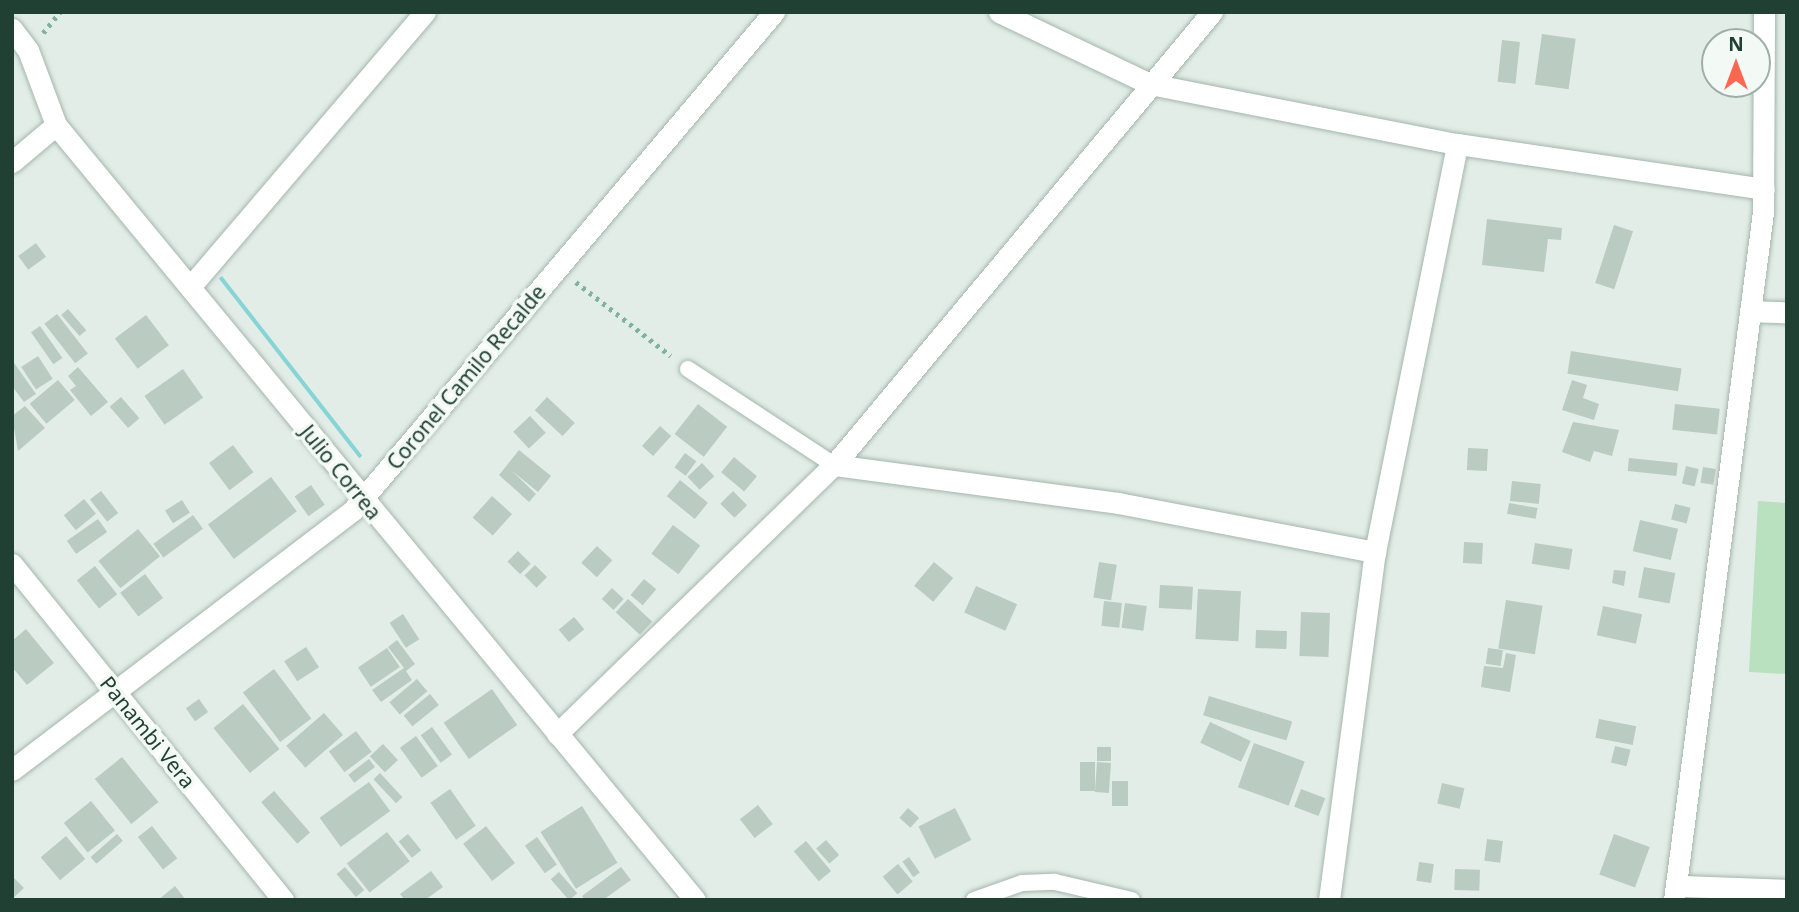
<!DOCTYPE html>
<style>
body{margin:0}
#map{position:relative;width:1799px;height:912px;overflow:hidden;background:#e2ede7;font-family:"Noto Sans",sans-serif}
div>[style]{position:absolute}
.green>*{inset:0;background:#b9e0bf}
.water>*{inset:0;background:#86d4d6;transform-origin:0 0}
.building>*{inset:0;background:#bacbc2;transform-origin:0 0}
.path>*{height:4.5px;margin-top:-2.25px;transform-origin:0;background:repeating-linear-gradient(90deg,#80b39d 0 3.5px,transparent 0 8.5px)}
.roads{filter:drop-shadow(0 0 2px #a4b6ae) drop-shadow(0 0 2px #a4b6ae)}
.service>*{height:16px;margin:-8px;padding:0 8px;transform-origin:8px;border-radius:8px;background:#fff}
.minor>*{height:21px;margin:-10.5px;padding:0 10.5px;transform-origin:10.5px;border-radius:10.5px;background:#fff}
span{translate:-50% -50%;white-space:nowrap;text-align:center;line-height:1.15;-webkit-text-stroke:7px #f3f9f5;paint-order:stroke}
.street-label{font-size:21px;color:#214034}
.frame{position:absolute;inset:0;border:14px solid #214034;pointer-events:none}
.north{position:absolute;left:1701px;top:28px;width:70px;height:70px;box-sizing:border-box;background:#f3f9f5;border:2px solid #9fafa8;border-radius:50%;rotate:0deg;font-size:19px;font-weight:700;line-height:28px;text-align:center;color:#214034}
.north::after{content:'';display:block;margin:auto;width:24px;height:32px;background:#fc6752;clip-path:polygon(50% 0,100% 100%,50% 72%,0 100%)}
</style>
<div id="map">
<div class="green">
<div style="clip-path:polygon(1758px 501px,1787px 503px,1787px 674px,1749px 672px)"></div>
</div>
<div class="water">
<div style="left:222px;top:276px;width:228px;height:4px;rotate:52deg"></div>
</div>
<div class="building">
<div style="left:1542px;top:34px;width:34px;height:51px;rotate:8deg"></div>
<div style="left:1502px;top:40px;width:18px;height:42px;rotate:6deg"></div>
<div style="clip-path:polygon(1487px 219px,1562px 228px,1561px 240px,1548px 239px,1544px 272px,1482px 265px)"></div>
<div style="left:1614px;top:225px;width:20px;height:61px;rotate:18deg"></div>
<div style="left:36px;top:243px;width:17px;height:22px;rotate:54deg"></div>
<div style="left:68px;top:309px;width:28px;height:9px;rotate:49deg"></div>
<div style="left:57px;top:314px;width:50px;height:16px;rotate:52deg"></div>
<div style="left:146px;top:315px;width:38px;height:39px;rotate:53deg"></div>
<div style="left:40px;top:326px;width:39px;height:11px;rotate:55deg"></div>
<div style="left:1571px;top:351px;width:112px;height:23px;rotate:9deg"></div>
<div style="left:38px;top:356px;width:27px;height:20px;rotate:57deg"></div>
<div style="clip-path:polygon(12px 360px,36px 394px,24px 402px,12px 386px)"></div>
<div style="clip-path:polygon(78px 367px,108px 402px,91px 416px,70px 390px,76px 386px,68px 376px)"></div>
<div style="left:183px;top:369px;width:35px;height:47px;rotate:55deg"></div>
<div style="left:58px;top:380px;width:26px;height:37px;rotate:50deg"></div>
<div style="clip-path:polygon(1572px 380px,1587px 385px,1583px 398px,1599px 404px,1594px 420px,1562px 410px)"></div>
<div style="left:121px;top:397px;width:28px;height:15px;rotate:49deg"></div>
<div style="left:547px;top:397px;width:38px;height:18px;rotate:43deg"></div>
<div style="left:698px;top:404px;width:37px;height:38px;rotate:38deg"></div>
<div style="left:1675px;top:404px;width:45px;height:26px;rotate:6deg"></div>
<div style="clip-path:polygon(25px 406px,45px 428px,18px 451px,12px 416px)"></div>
<div style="left:530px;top:416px;width:23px;height:23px;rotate:47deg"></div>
<div style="clip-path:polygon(1573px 422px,1619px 430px,1612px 456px,1594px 451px,1590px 462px,1562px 452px)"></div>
<div style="left:660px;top:426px;width:15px;height:27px;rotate:42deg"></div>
<div style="left:233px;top:445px;width:34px;height:30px;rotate:53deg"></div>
<div style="left:1468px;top:448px;width:20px;height:22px;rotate:3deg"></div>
<div style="clip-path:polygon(519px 450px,551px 476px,538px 492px,511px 470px,536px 494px,529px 502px,499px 475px)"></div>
<div style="left:685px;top:453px;width:14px;height:18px;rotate:36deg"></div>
<div style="left:734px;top:457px;width:30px;height:20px;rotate:40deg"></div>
<div style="left:1629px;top:458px;width:49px;height:13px;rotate:6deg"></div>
<div style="left:702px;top:463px;width:18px;height:20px;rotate:47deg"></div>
<div style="left:1686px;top:466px;width:13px;height:18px;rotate:13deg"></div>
<div style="left:1703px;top:467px;width:13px;height:16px;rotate:9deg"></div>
<div style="left:271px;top:477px;width:43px;height:79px;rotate:53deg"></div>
<div style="left:680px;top:480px;width:36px;height:21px;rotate:39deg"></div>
<div style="left:1512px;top:481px;width:29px;height:20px;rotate:6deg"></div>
<div style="left:311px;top:485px;width:24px;height:20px;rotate:55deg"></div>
<div style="left:101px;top:491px;width:28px;height:14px;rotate:52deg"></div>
<div style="left:733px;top:491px;width:20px;height:18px;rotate:45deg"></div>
<div style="left:492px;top:496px;width:27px;height:29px;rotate:42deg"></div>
<div style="left:84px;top:499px;width:19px;height:26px;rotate:51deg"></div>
<div style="left:182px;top:500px;width:15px;height:20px;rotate:58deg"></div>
<div style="left:1509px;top:503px;width:29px;height:11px;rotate:10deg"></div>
<div style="left:1675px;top:504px;width:16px;height:16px;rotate:14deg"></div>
<div style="left:193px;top:515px;width:17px;height:49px;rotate:54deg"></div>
<div style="left:98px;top:519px;width:16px;height:38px;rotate:55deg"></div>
<div style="left:1640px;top:520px;width:39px;height:32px;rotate:13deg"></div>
<div style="left:673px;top:525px;width:34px;height:36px;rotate:37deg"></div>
<div style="left:138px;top:529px;width:35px;height:51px;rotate:51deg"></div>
<div style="left:1464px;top:542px;width:19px;height:21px;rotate:3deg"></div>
<div style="left:1535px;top:543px;width:38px;height:21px;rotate:9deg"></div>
<div style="left:597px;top:546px;width:21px;height:23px;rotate:43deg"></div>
<div style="left:518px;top:551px;width:18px;height:15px;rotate:45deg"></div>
<div style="left:934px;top:562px;width:25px;height:31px;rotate:40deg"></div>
<div style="left:1099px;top:562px;width:18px;height:36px;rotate:9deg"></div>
<div style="left:535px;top:565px;width:17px;height:15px;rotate:45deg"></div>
<div style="left:95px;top:566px;width:36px;height:23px;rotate:52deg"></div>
<div style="left:1644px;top:567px;width:32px;height:31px;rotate:11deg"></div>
<div style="clip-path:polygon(1614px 570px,1626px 571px,1624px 586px,1612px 583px)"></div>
<div style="left:145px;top:574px;width:30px;height:31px;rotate:53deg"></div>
<div style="left:644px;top:579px;width:16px;height:21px;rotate:40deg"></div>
<div style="left:1160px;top:585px;width:33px;height:23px;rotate:3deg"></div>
<div style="left:976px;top:586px;width:45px;height:29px;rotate:24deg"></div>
<div style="left:612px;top:588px;width:16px;height:15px;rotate:43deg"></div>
<div style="left:1198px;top:589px;width:43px;height:50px;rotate:3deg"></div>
<div style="left:628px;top:599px;width:33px;height:18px;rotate:43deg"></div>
<div style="left:1506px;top:600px;width:37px;height:49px;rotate:9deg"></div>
<div style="left:1104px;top:601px;width:18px;height:25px;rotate:6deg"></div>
<div style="left:1125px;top:603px;width:22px;height:25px;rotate:8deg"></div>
<div style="left:1603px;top:606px;width:40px;height:30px;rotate:12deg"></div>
<div style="left:1301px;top:612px;width:29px;height:44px;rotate:2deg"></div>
<div style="left:403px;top:614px;width:30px;height:16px;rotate:57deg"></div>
<div style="left:574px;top:617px;width:16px;height:20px;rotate:50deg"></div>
<div style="clip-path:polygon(26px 629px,54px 663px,27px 685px,12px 667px,12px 641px)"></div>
<div style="left:1256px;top:630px;width:31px;height:18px;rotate:2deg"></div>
<div style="clip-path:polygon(397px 640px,415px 664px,406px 671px,412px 680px,381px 702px,372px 690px,404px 668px,388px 647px)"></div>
<div style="left:306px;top:647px;width:24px;height:26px;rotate:57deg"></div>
<div style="left:387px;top:648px;width:23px;height:35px;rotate:56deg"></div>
<div style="left:1488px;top:648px;width:15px;height:16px;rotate:8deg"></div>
<div style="clip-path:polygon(1506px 653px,1516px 655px,1510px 692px,1481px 687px,1484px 666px,1503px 668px)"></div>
<div style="left:274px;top:669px;width:62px;height:39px;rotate:53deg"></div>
<div style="left:417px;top:679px;width:16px;height:36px;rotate:50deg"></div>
<div style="left:492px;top:689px;width:44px;height:59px;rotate:55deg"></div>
<div style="left:430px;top:694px;width:14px;height:34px;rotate:51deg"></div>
<div style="left:1209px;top:696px;width:87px;height:20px;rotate:17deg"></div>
<div style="left:199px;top:699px;width:16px;height:16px;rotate:55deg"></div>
<div style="left:243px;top:704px;width:58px;height:38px;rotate:51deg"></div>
<div style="left:324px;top:713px;width:29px;height:50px;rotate:49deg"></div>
<div style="left:1599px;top:719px;width:38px;height:19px;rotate:11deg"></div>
<div style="left:1210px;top:722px;width:45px;height:23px;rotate:25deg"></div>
<div style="left:432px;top:727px;width:34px;height:14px;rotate:54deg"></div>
<div style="left:356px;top:731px;width:26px;height:34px;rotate:53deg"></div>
<div style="left:416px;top:736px;width:37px;height:20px;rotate:54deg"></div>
<div style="left:1254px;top:743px;width:54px;height:47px;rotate:20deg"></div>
<div style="left:383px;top:744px;width:22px;height:18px;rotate:47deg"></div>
<div style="left:1615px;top:746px;width:16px;height:17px;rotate:14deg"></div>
<div style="left:1111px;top:747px;width:14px;height:14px;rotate:90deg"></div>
<div style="left:122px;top:757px;width:58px;height:35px;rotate:51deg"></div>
<div style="left:369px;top:759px;width:10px;height:26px;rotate:53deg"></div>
<div style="left:1080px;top:762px;width:15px;height:29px"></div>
<div style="left:1097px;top:762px;width:14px;height:30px;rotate:4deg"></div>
<div style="left:380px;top:773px;width:33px;height:9px;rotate:47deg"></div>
<div style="left:1112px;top:781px;width:16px;height:25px"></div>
<div style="left:369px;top:782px;width:36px;height:61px;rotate:54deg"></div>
<div style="left:1442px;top:783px;width:23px;height:21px;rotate:13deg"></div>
<div style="left:450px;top:789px;width:45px;height:24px;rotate:55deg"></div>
<div style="left:1301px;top:789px;width:26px;height:19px;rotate:21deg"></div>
<div style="left:274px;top:791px;width:55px;height:17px;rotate:49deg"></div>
<div style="left:91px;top:801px;width:38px;height:35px;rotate:51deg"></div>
<div style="left:758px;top:805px;width:24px;height:23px;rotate:52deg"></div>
<div style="left:582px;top:806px;width:67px;height:49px;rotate:58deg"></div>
<div style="left:908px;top:808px;width:15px;height:13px;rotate:42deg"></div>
<div style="left:955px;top:808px;width:36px;height:41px;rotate:63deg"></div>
<div style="left:152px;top:826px;width:41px;height:18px;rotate:52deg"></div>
<div style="left:486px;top:826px;width:47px;height:29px;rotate:52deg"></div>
<div style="left:387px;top:832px;width:37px;height:51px;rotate:52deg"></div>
<div style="left:117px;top:834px;width:9px;height:35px;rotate:49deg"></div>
<div style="left:408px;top:834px;width:21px;height:12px;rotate:51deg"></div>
<div style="left:1614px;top:834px;width:38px;height:43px;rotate:20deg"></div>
<div style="left:66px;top:836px;width:30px;height:33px;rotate:50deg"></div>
<div style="left:537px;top:837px;width:34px;height:15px;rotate:54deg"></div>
<div style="left:1487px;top:839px;width:16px;height:22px;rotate:7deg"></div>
<div style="left:826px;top:840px;width:20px;height:13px;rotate:49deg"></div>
<div style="left:806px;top:841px;width:39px;height:16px;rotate:50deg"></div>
<div style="left:909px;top:857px;width:19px;height:8px;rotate:55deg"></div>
<div style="left:1419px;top:862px;width:15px;height:19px;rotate:8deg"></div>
<div style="left:898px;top:864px;width:23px;height:20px;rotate:50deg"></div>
<div style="left:345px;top:867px;width:30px;height:11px;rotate:50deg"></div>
<div style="clip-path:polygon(621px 867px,631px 880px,603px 900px,585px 900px,582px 896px)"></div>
<div style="left:1455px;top:869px;width:25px;height:21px;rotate:2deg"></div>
<div style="clip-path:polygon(431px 871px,443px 887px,425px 900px,405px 900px,400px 894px)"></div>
<div style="left:559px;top:872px;width:28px;height:11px;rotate:49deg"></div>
<div style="clip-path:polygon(12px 876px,24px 888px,12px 899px)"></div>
<div style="clip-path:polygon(175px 886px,186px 900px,158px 900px)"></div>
</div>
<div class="path">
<div style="left:43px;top:33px;width:27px;rotate:-51deg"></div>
<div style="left:576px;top:282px;width:120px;rotate:37.9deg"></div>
</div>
<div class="roads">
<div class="service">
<div style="left:688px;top:369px;width:175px;rotate:33.3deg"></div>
<div style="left:974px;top:900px;width:51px;rotate:-19.5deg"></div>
<div style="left:1022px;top:883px;width:33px;rotate:-2deg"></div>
<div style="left:1055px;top:882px;width:79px;rotate:13.2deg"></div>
</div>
<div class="minor">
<div style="left:999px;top:12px;width:167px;rotate:25.5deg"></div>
<div style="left:1150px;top:84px;width:313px;rotate:11.1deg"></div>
<div style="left:1457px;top:144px;width:310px;rotate:8.3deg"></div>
<div style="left:12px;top:29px;width:26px;rotate:53deg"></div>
<div style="left:28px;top:50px;width:80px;rotate:69.5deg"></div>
<div style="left:56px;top:125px;width:1004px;rotate:50.49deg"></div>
<div style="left:12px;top:162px;width:57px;rotate:-40.1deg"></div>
<div style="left:190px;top:287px;width:362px;rotate:-49.5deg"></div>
<div style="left:1750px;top:311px;width:37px;rotate:2deg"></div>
<div style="left:834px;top:465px;width:287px;rotate:7.6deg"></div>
<div style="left:1118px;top:503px;width:262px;rotate:10.8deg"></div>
<div style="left:12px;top:564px;width:432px;rotate:51.1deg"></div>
<div style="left:557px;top:734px;width:386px;rotate:-44.2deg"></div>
<div style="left:834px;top:465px;width:590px;rotate:-50.16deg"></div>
<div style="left:12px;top:770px;width:430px;rotate:-37.3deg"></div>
<div style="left:354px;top:509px;width:651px;rotate:-49.8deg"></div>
<div style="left:1679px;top:886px;width:108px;rotate:2.1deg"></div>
<div style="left:1329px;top:900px;width:351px;rotate:-82.5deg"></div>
<div style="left:1375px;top:552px;width:416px;rotate:-78.6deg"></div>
<div style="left:1674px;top:900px;width:694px;rotate:-82.63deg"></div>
<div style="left:1763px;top:212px;width:200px;rotate:-89.7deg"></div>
</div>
</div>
<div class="street-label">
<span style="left:466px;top:377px;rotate:-50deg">Coronel Camilo Recalde</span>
<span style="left:341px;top:472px;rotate:51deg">Julio Correa</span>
<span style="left:148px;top:732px;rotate:51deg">Panambi Vera</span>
</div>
<div class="frame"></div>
<div class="north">N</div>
</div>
